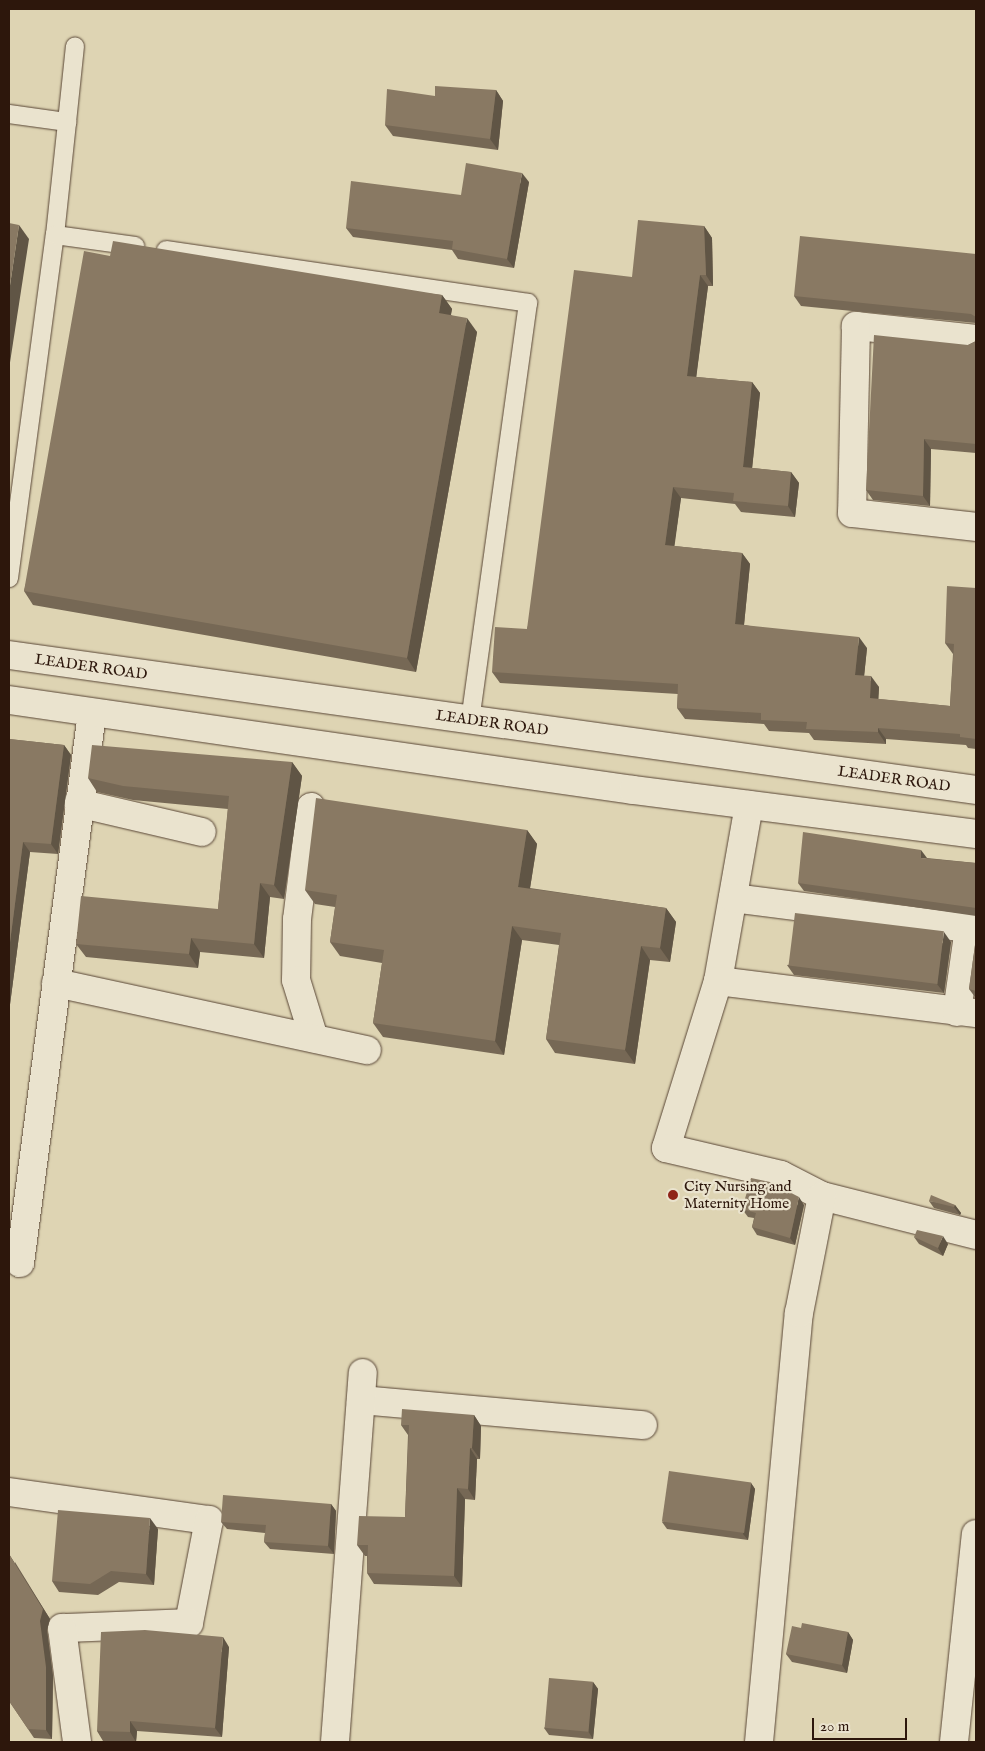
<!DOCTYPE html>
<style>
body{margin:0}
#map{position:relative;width:985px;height:1751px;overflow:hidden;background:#ded4b3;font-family:"IM FELL English",serif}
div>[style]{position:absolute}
.roads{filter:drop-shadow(0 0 1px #594636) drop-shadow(0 0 1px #594636)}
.lane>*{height:18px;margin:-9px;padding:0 9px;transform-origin:9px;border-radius:9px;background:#eae3ce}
.street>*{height:28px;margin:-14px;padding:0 14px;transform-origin:14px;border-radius:14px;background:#eae3ce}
.secondary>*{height:28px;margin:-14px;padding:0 14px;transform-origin:14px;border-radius:14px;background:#eae3ce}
.wall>*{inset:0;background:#766855}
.shaded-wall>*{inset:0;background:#605545}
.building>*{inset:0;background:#897963;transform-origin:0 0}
.dots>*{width:14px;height:14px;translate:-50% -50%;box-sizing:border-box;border:2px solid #eae3ce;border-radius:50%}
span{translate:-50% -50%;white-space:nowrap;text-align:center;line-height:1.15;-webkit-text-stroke:4.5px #eae3ce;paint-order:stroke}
.street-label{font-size:15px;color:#2d170c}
.poi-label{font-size:15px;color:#2d170c}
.left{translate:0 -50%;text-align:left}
.frame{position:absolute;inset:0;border:10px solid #2d170c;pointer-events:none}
.scale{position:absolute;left:812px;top:1718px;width:95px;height:22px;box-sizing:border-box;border:2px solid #2d170c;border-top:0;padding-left:6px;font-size:15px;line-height:18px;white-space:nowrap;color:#2d170c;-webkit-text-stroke:4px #eae3ce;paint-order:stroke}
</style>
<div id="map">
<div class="roads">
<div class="lane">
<div style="left:9px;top:114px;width:59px;rotate:7.9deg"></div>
<div style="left:67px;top:122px;width:76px;rotate:-84deg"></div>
<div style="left:55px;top:235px;width:114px;rotate:-83.9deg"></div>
<div style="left:166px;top:250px;width:366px;rotate:8.3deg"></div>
<div style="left:528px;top:303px;width:421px;rotate:97.9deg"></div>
<div style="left:9px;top:578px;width:346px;rotate:-82.4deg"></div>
<div style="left:55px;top:235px;width:81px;rotate:7.8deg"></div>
</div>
<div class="street">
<div style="left:976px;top:339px;width:121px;rotate:-173.8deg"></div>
<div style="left:856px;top:326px;width:187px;rotate:91.2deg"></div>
<div style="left:852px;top:513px;width:125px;rotate:6.4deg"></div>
<div style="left:78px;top:803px;width:127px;rotate:13.2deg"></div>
<div style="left:749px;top:805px;width:179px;rotate:100deg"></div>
<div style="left:718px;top:981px;width:175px;rotate:107.3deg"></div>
<div style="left:666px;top:1148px;width:118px;rotate:13.2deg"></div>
<div style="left:781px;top:1175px;width:46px;rotate:27.1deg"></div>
<div style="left:822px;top:1196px;width:159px;rotate:14.2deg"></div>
<div style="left:311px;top:807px;width:113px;rotate:97.1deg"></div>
<div style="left:297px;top:919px;width:61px;rotate:90.9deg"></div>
<div style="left:296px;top:980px;width:61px;rotate:72.8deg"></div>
<div style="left:733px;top:898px;width:245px;rotate:7.3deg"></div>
<div style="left:718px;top:981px;width:260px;rotate:7.1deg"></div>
<div style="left:56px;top:983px;width:318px;rotate:12.2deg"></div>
<div style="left:957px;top:1012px;width:85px;rotate:-81.9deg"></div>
<div style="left:20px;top:1263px;width:555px;rotate:-82.54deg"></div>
<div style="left:361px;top:1400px;width:283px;rotate:5.1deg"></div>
<div style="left:9px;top:1492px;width:202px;rotate:8deg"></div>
<div style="left:209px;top:1520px;width:105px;rotate:101deg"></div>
<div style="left:189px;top:1623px;width:127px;rotate:177.7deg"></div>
<div style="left:62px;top:1628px;width:115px;rotate:82.5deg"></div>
<div style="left:335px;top:1742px;width:370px;rotate:-85.7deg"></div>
<div style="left:759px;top:1742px;width:431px;rotate:-84.7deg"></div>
<div style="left:799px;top:1313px;width:119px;rotate:-78.9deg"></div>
<div style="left:954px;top:1742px;width:209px;rotate:-84deg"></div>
</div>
<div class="secondary">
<div style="left:9px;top:655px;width:976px;rotate:7.95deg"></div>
<div style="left:9px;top:700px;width:630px;rotate:8.21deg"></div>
<div style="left:633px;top:790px;width:346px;rotate:7.3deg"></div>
</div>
</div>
<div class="wall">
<div style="clip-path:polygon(496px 90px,503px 101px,498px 150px,393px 136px,385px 125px,435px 96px)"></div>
<div style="clip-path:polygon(529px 182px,514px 268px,458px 259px,452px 250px,353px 237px,346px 228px,461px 195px)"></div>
<div style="clip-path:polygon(704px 226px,712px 238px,713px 286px,708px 286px,696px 377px,752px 382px,760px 393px,752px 468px,791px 472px,799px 483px,795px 517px,741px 512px,735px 504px,681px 498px,674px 546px,742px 553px,750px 564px,744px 625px,867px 648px,864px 676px,879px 687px,878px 699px,950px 706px,953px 654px,945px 643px,976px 588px,976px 749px,968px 748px,966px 745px,886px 739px,886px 744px,814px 740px,809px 733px,769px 731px,764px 724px,685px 719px,677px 708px,678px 694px,500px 683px,492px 672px,527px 629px,632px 277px)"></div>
<div style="clip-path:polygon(976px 254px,976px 323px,801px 306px,794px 296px)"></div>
<div style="clip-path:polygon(110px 256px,442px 295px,452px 309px,451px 315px,477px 332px,416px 672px,33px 605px,24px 591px)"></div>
<div style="clip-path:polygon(976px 341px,976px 453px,931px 449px,930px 506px,873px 500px,866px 490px,968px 345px)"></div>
<div style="clip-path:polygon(9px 739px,64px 745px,71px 755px,58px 854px,30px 852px,9px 1012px)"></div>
<div style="clip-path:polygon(292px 762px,302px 776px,284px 899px,270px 897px,264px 958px,200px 952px,198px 968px,86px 957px,76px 944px,218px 909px,228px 809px,133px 800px,97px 792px,88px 778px)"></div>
<div style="clip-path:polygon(527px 830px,537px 844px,530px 888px,666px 908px,676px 922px,670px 962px,650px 960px,635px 1064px,555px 1053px,546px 1039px,559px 945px,522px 940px,504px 1055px,383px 1037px,373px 1023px,382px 963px,340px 956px,330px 942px,335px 907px,315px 904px,305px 890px)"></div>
<div style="clip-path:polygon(927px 858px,976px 863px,976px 916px,804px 891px,798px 883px)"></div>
<div style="clip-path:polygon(976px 938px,976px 998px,975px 997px,969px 989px)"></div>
<div style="clip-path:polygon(951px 942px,944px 993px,794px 975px,787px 965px)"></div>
<div style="clip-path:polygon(929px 1201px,955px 1205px,961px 1213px,960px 1215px,934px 1208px)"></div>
<div style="clip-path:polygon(804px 1205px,795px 1245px,757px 1235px,752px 1227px,754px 1218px,748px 1217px,742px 1209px)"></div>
<div style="clip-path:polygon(914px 1237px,948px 1244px,943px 1256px,919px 1244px)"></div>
<div style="clip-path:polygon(474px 1415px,481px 1426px,480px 1459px,477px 1459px,475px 1500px,465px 1499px,462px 1587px,374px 1584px,367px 1573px,367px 1556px,365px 1556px,357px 1545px,405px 1517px,408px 1435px,401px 1425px)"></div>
<div style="clip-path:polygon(751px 1483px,755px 1489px,748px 1540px,667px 1529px,662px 1522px)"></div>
<div style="clip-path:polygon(331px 1504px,336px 1511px,334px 1554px,270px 1549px,264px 1542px,265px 1533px,227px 1529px,221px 1522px)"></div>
<div style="clip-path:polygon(158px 1529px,154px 1585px,119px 1582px,98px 1595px,59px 1592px,52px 1581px)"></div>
<div style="clip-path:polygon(15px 1562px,50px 1619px,47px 1630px,53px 1676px,52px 1739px,34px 1738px,9px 1701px)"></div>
<div style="clip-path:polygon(801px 1628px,848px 1632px,853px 1640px,847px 1673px,792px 1662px,786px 1654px)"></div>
<div style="clip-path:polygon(229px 1647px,222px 1737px,137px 1731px,136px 1742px,103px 1741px,97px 1731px)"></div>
<div style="clip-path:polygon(593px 1682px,598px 1689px,593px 1739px,549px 1735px,544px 1728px)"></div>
</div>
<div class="shaded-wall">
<div style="clip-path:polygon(496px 90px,503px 101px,498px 150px,490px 139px)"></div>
<div style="clip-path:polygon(522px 173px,529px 182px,514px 268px,507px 259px)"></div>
<div style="clip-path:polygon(19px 225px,29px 239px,9px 369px,9px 292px)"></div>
<div style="clip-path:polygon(704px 226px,712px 238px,713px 286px,706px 275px)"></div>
<div style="clip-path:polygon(700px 275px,708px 286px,695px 387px,687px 376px)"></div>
<div style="clip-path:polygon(442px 295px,452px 309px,448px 327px,439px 313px)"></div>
<div style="clip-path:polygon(467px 318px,477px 332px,416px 672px,407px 658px)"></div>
<div style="clip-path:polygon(752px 382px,760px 393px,751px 479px,743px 467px)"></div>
<div style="clip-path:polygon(924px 439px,931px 449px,930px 506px,923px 496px)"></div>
<div style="clip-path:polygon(791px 472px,799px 483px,795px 517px,788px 506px)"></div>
<div style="clip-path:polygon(673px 487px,681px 498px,673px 557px,665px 545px)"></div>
<div style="clip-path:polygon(742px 553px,750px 564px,743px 635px,735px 624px)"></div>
<div style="clip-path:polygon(859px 637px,867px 648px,863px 687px,855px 675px)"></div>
<div style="clip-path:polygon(871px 676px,879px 687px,878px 709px,870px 698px)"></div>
<div style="clip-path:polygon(878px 728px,886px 739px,886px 744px,878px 732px)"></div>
<div style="clip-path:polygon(64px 745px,71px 755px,58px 854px,51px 844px)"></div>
<div style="clip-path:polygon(292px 762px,302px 776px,284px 899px,274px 885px)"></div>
<div style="clip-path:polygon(527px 830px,537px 844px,528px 901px,518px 887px)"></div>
<div style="clip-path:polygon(23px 842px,30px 852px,9px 1012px,9px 950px)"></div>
<div style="clip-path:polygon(921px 850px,927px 858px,921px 858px)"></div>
<div style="clip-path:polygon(260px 883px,270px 897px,264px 958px,254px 944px)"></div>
<div style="clip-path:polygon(666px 908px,676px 922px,670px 962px,660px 948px)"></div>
<div style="clip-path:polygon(512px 926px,522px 940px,504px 1055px,495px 1041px)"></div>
<div style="clip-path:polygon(944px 932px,951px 942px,944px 993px,937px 984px)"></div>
<div style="clip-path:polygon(191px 938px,200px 952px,198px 968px,189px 954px)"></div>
<div style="clip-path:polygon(641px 946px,650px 960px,635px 1064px,625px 1050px)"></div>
<div style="clip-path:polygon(799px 1197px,804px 1205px,795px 1245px,790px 1238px)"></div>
<div style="clip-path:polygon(955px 1205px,961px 1213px,960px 1215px,954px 1207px)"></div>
<div style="clip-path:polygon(943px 1236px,948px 1244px,943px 1256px,938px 1248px)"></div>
<div style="clip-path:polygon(474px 1415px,481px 1426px,480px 1459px,472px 1448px)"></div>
<div style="clip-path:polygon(470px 1448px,477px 1459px,475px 1500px,468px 1489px)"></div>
<div style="clip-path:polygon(751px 1483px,755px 1489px,748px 1540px,743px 1534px)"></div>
<div style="clip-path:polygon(457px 1488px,465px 1499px,462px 1587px,454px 1576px)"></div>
<div style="clip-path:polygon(331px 1504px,336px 1511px,334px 1554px,328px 1546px)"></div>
<div style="clip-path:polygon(150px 1518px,158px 1529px,154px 1585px,146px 1574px)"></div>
<div style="clip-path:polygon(9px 1554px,50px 1619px,47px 1630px,53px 1676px,52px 1739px,46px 1730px)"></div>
<div style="clip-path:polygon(848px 1632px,853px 1640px,847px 1673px,842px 1665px)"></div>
<div style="clip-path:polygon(223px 1637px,229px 1647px,222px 1737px,215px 1728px)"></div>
<div style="clip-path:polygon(593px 1682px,598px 1689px,593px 1739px,588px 1731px)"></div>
<div style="clip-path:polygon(130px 1721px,137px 1731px,136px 1742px,130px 1732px)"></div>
</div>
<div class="building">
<div style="clip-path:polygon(435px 86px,496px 90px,490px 139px,385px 125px,387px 89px,435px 96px)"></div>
<div style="clip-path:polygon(466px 163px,522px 173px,507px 259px,452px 249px,453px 241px,346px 228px,351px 181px,461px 195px)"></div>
<div style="clip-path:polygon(638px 220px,704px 226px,706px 275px,700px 275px,687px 376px,752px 382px,743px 467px,791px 472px,788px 506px,733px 501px,734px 493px,673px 487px,665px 545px,742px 553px,735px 624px,859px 637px,855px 675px,871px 676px,870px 698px,950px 706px,954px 644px,945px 643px,947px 586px,976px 588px,976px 739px,960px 737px,960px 734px,878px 728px,878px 732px,806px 729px,807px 722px,761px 720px,761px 713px,677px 708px,678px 684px,492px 672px,495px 627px,527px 629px,574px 270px,632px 277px)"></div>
<div style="clip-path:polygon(9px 223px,19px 225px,9px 292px)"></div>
<div style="clip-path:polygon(800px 236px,976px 254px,976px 317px,971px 314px,794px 296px)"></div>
<div style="clip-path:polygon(113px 241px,442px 295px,439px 313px,467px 318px,407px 658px,24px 591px,84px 251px,110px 256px)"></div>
<div style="clip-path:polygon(874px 335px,968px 345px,976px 341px,976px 444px,924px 439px,923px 496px,866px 490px)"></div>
<div style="clip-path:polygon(9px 739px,64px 745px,51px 844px,23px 842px,9px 950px)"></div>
<div style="clip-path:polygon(92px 745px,292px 762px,274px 885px,260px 883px,254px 944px,191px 938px,189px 954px,76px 944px,81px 896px,218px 909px,229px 796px,123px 786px,88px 778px)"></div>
<div style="clip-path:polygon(316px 798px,527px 830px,518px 887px,666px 908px,660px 948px,641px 946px,625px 1050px,546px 1039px,561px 933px,512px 926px,495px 1041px,373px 1023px,384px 950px,330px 942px,337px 895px,305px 890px)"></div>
<div style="clip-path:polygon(803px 832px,921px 850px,921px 858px,976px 863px,976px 908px,798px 883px)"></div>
<div style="left:795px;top:913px;width:150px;height:53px;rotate:7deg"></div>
<div style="clip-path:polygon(976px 938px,976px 991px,969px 989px)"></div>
<div style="clip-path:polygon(751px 1178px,770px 1182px,799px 1197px,790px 1238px,752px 1227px,756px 1213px,742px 1209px)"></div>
<div style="clip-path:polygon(931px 1195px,955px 1205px,954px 1207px,929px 1201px)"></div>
<div style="clip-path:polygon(917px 1230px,943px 1236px,938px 1248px,914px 1237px)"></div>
<div style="clip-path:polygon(402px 1409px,474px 1415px,472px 1448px,470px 1448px,468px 1489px,457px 1488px,454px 1576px,367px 1573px,368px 1545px,357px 1545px,359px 1516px,405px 1517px,409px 1425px,401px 1425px)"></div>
<div style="left:669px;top:1471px;width:83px;height:51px;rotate:8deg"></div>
<div style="clip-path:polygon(223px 1495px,331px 1504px,328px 1546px,264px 1542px,266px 1525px,221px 1522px)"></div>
<div style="clip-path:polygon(58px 1510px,150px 1518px,146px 1574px,111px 1571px,90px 1584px,52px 1581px)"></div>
<div style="clip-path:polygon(9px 1554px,43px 1609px,40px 1621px,46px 1667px,46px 1730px,28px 1729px,9px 1701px)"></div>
<div style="clip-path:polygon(802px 1623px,848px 1632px,842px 1665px,786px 1654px,792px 1626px,801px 1628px)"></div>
<div style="clip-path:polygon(145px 1630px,223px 1637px,215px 1728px,130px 1721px,130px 1732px,97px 1731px,101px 1632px)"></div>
<div style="left:549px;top:1678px;width:44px;height:50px;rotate:5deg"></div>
</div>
<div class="dots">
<div style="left:673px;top:1195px;background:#8f2418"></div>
</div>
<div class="street-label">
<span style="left:91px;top:667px;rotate:8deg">LEADER ROAD</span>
<span style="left:492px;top:723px;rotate:8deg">LEADER ROAD</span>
<span style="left:894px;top:779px;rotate:8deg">LEADER ROAD</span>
</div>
<div class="poi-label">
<span class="left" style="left:684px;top:1195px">City Nursing and<br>Maternity Home</span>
</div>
<div class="frame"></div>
<div class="scale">20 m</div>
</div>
